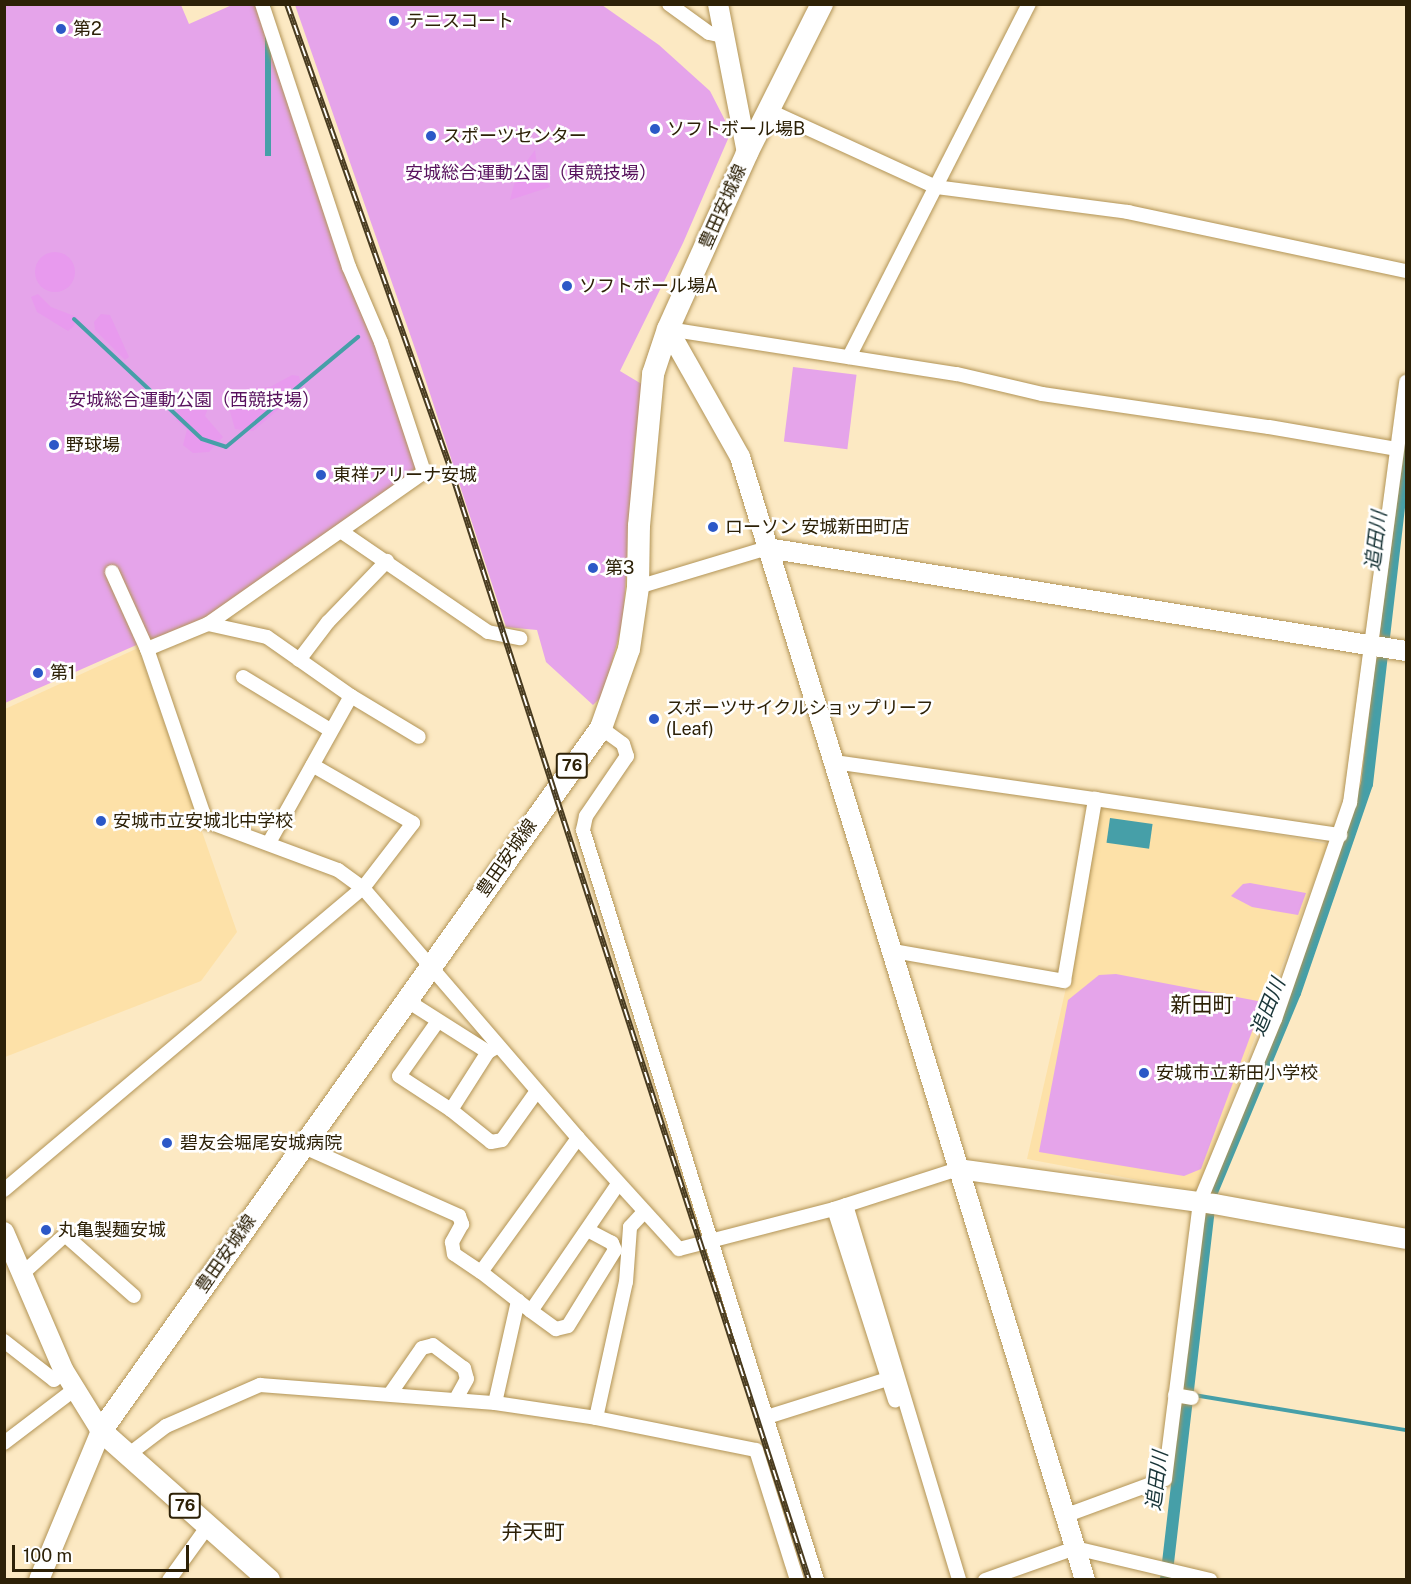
<!DOCTYPE html>
<meta charset="utf-8">
<style>
body{margin:0}
#map{position:relative;width:1411px;height:1584px;overflow:hidden;background:#fce9c3;font-family:"Public Sans","Noto Sans JP",sans-serif}
div>[style]{position:absolute}
.built>*{inset:0;background:#fde1a8}
.green>*{inset:0;background:#e5a4ea;transform-origin:0 0}
.forest>*{inset:0;background:#e89aee}
.round{border-radius:50%}
.water>*{inset:0;background:#469fa8;transform-origin:0 0}
.stream>*{height:4px;margin:-2px;padding:0 2px;transform-origin:2px;border-radius:2px;background:#469fa8}
.canal>*{height:12px;margin:-6px;padding:0 6px;transform-origin:6px;border-radius:6px;background:#469fa8}
.roads{filter:drop-shadow(0 0 2px #b29456) drop-shadow(0 0 2px #b29456)}
.street>*{height:14px;margin:-7px;padding:0 7px;transform-origin:7px;border-radius:7px;background:#fff}
.secondary>*{height:20px;margin:-10px;padding:0 10px;transform-origin:10px;border-radius:10px;background:#fff}
.primary>*{height:22px;margin:-11px;padding:0 11px;transform-origin:11px;border-radius:11px;background:#fff}
.rail>*{height:6px;margin-top:-3px;transform-origin:0;background:repeating-linear-gradient(90deg,#fff 0 11px,#483b20 0 22px);box-sizing:border-box;border-block:2px solid #483b20}
.dots>*{width:16px;height:16px;translate:-50% -50%;box-sizing:border-box;border:3px solid #fff;border-radius:50%}
span{translate:-50% -50%;white-space:nowrap;text-align:center;line-height:1.15;-webkit-text-stroke:5px #fff;paint-order:stroke}
.shield-label span{padding:2px 4px;background:#fff;border:2px solid;border-radius:4px;-webkit-text-stroke-width:0}
.shield-label{font-size:16px;color:#2d2107;font-weight:700}
.poi-label{font-size:18px;color:#2d2107}
.left{translate:0 -50%;text-align:left}
.park-label{font-size:18px;color:#58125e}
.street-label{font-size:18px;color:#2d2107}
.water-label{font-size:20px;color:#193538;font-style:italic}
.quarter-label{font-size:21px;color:#2d2107}
.frame{position:absolute;inset:0;border:6px solid #2d2107;pointer-events:none}
.scale{position:absolute;left:12px;top:1545px;width:177px;height:27px;box-sizing:border-box;border:3px solid #2d2107;border-top:0;padding-left:8px;font-size:18px;line-height:21px;white-space:nowrap;color:#2d2107;-webkit-text-stroke:4px #fff;paint-order:stroke}
</style>
<div id="map">
<div class="built">
<div style="clip-path:polygon(138px 648px,237px 932px,201px 981px,5px 1057px,5px 709px)"></div>
<div style="clip-path:polygon(1101px 804px,1328px 844px,1197px 1191px,1027px 1159px,1068px 979px)"></div>
</div>
<div class="green">
<div style="clip-path:polygon(5px 5px,181px 5px,189px 24px,232px 5px,260px 5px,421px 471px,208px 619px,155px 640px,150px 639px,5px 703px)"></div>
<div style="clip-path:polygon(295px 5px,602px 5px,659px 45px,710px 91px,731px 132px,683px 243px,620px 371px,645px 386px,635px 441px,623px 621px,603px 695px,593px 705px,546px 662px,537px 630px,506px 627px,419px 360px)"></div>
<div style="left:793px;top:367px;width:64px;height:75px;rotate:7deg"></div>
<div style="clip-path:polygon(1250px 883px,1306px 893px,1298px 915px,1252px 907px,1231px 896px,1243px 884px)"></div>
<div style="clip-path:polygon(1116px 974px,1263px 1002px,1201px 1169px,1184px 1176px,1039px 1152px,1068px 1000px,1099px 975px)"></div>
</div>
<div class="forest">
<div style="clip-path:polygon(535px 150px,537px 166px,550px 187px,510px 200px,516px 176px)"></div>
<div class="round" style="left:35px;top:252px;width:40px;height:40px"></div>
<div style="clip-path:polygon(38px 294px,51px 307px,77px 317px,74px 326px,68px 331px,37px 312px,31px 297px)"></div>
<div style="clip-path:polygon(101px 314px,110px 315px,129px 357px,125px 360px,95px 330px,94px 322px)"></div>
<div style="clip-path:polygon(292px 375px,299px 376px,302px 389px,253px 431px,235px 429px,227px 401px,233px 390px,270px 387px)"></div>
<div style="clip-path:polygon(187px 397px,210px 403px,205px 416px,223px 437px,209px 452px,193px 453px,183px 445px,187px 429px,176px 420px,178px 405px)"></div>
</div>
<div class="water">
<div style="left:265px;top:5px;width:6px;height:151px"></div>
<div style="left:1110px;top:818px;width:43px;height:25px;rotate:8deg"></div>
</div>
<div class="stream">
<div style="left:74px;top:319px;width:175px;rotate:43.2deg"></div>
<div style="left:202px;top:439px;width:25px;rotate:18deg"></div>
<div style="left:226px;top:447px;width:172px;rotate:-39.8deg"></div>
<div style="left:1194px;top:1395px;width:215px;rotate:9.4deg"></div>
</div>
<div class="canal">
<div style="left:1166px;top:1580px;width:386px;rotate:-83.4deg"></div>
<div style="left:1210px;top:1197px;width:221px;rotate:-67.4deg"></div>
<div style="left:1295px;top:993px;width:221px;rotate:-71deg"></div>
<div style="left:1367px;top:784px;width:339px;rotate:-83.4deg"></div>
</div>
<div class="roads">
<div class="street">
<div style="left:669px;top:4px;width:49px;rotate:35.9deg"></div>
<div style="left:709px;top:33px;width:14px;rotate:12deg"></div>
<div style="left:770px;top:111px;width:183px;rotate:24.6deg"></div>
<div style="left:936px;top:187px;width:194px;rotate:7.4deg"></div>
<div style="left:1128px;top:212px;width:284px;rotate:12deg"></div>
<div style="left:668px;top:329px;width:292px;rotate:8.9deg"></div>
<div style="left:957px;top:374px;width:87px;rotate:13.2deg"></div>
<div style="left:1042px;top:394px;width:229px;rotate:8.3deg"></div>
<div style="left:1269px;top:427px;width:129px;rotate:9.8deg"></div>
<div style="left:849px;top:357px;width:396px;rotate:-63deg"></div>
<div style="left:342px;top:532px;width:177px;rotate:34.4deg"></div>
<div style="left:488px;top:632px;width:33px;rotate:11deg"></div>
<div style="left:112px;top:572px;width:85px;rotate:65.6deg"></div>
<div style="left:147px;top:649px;width:182px;rotate:71.1deg"></div>
<div style="left:206px;top:821px;width:141px;rotate:20.4deg"></div>
<div style="left:338px;top:870px;width:31px;rotate:36deg"></div>
<div style="left:363px;top:888px;width:330px;rotate:49.3deg"></div>
<div style="left:578px;top:1138px;width:150px;rotate:47.7deg"></div>
<div style="left:679px;top:1249px;width:160px;rotate:-14.5deg"></div>
<div style="left:834px;top:1209px;width:130px;rotate:-17.9deg"></div>
<div style="left:638px;top:587px;width:135px;rotate:-16.8deg"></div>
<div style="left:208px;top:624px;width:60px;rotate:12.4deg"></div>
<div style="left:267px;top:637px;width:103px;rotate:35.1deg"></div>
<div style="left:351px;top:696px;width:168px;rotate:119.2deg"></div>
<div style="left:147px;top:649px;width:66px;rotate:-22.3deg"></div>
<div style="left:208px;top:624px;width:264px;rotate:-35.1deg"></div>
<div style="left:424px;top:472px;width:137px;rotate:-108.3deg"></div>
<div style="left:381px;top:342px;width:82px;rotate:-113.1deg"></div>
<div style="left:349px;top:267px;width:277px;rotate:-108.3deg"></div>
<div style="left:299px;top:660px;width:48px;rotate:-52.7deg"></div>
<div style="left:328px;top:622px;width:85px;rotate:-46deg"></div>
<div style="left:243px;top:677px;width:102px;rotate:31.3deg"></div>
<div style="left:351px;top:696px;width:79px;rotate:31.1deg"></div>
<div style="left:601px;top:728px;width:27px;rotate:36deg"></div>
<div style="left:623px;top:744px;width:13px;rotate:72deg"></div>
<div style="left:627px;top:756px;width:73px;rotate:124.3deg"></div>
<div style="left:586px;top:816px;width:14px;rotate:102deg"></div>
<div style="left:583px;top:830px;width:786px;rotate:72.67deg"></div>
<div style="left:834px;top:762px;width:264px;rotate:8.1deg"></div>
<div style="left:894px;top:951px;width:173px;rotate:10deg"></div>
<div style="left:1064px;top:981px;width:185px;rotate:-80.3deg"></div>
<div style="left:1095px;top:799px;width:248px;rotate:8.4deg"></div>
<div style="left:406px;top:1000px;width:97px;rotate:32.4deg"></div>
<div style="left:488px;top:1052px;width:8px;rotate:-30deg"></div>
<div style="left:438px;top:1021px;width:67px;rotate:125.3deg"></div>
<div style="left:399px;top:1076px;width:62px;rotate:33.2deg"></div>
<div style="left:451px;top:1110px;width:69px;rotate:-57.5deg"></div>
<div style="left:451px;top:1110px;width:51px;rotate:38.7deg"></div>
<div style="left:491px;top:1142px;width:11px;rotate:-10deg"></div>
<div style="left:502px;top:1140px;width:60px;rotate:-54.5deg"></div>
<div style="left:578px;top:1138px;width:165px;rotate:125.9deg"></div>
<div style="left:481px;top:1272px;width:63px;rotate:38deg"></div>
<div style="left:531px;top:1311px;width:154px;rotate:-55.6deg"></div>
<div style="left:302px;top:1146px;width:172px;rotate:24deg"></div>
<div style="left:459px;top:1216px;width:9px;rotate:69deg"></div>
<div style="left:462px;top:1224px;width:21px;rotate:119deg"></div>
<div style="left:452px;top:1242px;width:12px;rotate:81deg"></div>
<div style="left:454px;top:1254px;width:32px;rotate:34deg"></div>
<div style="left:4px;top:1190px;width:469px;rotate:-40.1deg"></div>
<div style="left:363px;top:888px;width:82px;rotate:-52.4deg"></div>
<div style="left:413px;top:823px;width:116px;rotate:-150.1deg"></div>
<div style="left:846px;top:1205px;width:392px;rotate:73.2deg"></div>
<div style="left:834px;top:1209px;width:201px;rotate:72.3deg"></div>
<div style="left:22px;top:1274px;width:58px;rotate:-42.2deg"></div>
<div style="left:65px;top:1235px;width:92px;rotate:41.5deg"></div>
<div style="left:531px;top:1311px;width:31px;rotate:36deg"></div>
<div style="left:556px;top:1329px;width:12px;rotate:-14deg"></div>
<div style="left:568px;top:1326px;width:89px;rotate:-58.3deg"></div>
<div style="left:615px;top:1250px;width:8px;rotate:-113deg"></div>
<div style="left:612px;top:1243px;width:27px;rotate:-152deg"></div>
<div style="left:4px;top:1341px;width:63px;rotate:38deg"></div>
<div style="left:54px;top:1380px;width:13px;rotate:-42deg"></div>
<div style="left:390px;top:1394px;width:56px;rotate:-55.2deg"></div>
<div style="left:422px;top:1348px;width:11px;rotate:-15deg"></div>
<div style="left:433px;top:1345px;width:39px;rotate:37deg"></div>
<div style="left:464px;top:1368px;width:11px;rotate:75deg"></div>
<div style="left:467px;top:1379px;width:23px;rotate:119deg"></div>
<div style="left:1175px;top:1395px;width:17px;rotate:10deg"></div>
<div style="left:495px;top:1403px;width:105px;rotate:-77.3deg"></div>
<div style="left:767px;top:1417px;width:136px;rotate:-17.5deg"></div>
<div style="left:596px;top:1418px;width:139px;rotate:-77.6deg"></div>
<div style="left:626px;top:1282px;width:55px;rotate:-85.8deg"></div>
<div style="left:630px;top:1227px;width:21px;rotate:-47deg"></div>
<div style="left:4px;top:1443px;width:89px;rotate:-37.3deg"></div>
<div style="left:128px;top:1455px;width:48px;rotate:-37.3deg"></div>
<div style="left:166px;top:1426px;width:103px;rotate:-23.6deg"></div>
<div style="left:260px;top:1385px;width:236px;rotate:4.4deg"></div>
<div style="left:495px;top:1403px;width:102px;rotate:8.4deg"></div>
<div style="left:596px;top:1418px;width:163px;rotate:11.3deg"></div>
<div style="left:756px;top:1450px;width:136px;rotate:72.5deg"></div>
<div style="left:1067px;top:1515px;width:104px;rotate:-20.2deg"></div>
<div style="left:1165px;top:1479px;width:280px;rotate:-82.8deg"></div>
<div style="left:1200px;top:1201px;width:197px;rotate:-67.6deg"></div>
<div style="left:1275px;top:1019px;width:229px;rotate:-70.9deg"></div>
<div style="left:1350px;top:803px;width:425px;rotate:-82.4deg"></div>
<div style="left:169px;top:1580px;width:67px;rotate:-54.2deg"></div>
<div style="left:985px;top:1580px;width:96px;rotate:-19.6deg"></div>
<div style="left:1075px;top:1548px;width:139px;rotate:13.3deg"></div>
</div>
<div class="secondary">
<div style="left:718px;top:4px;width:152px;rotate:79deg"></div>
<div style="left:668px;top:329px;width:147px;rotate:60.6deg"></div>
<div style="left:740px;top:457px;width:1175px;rotate:72.92deg"></div>
<div style="left:767px;top:548px;width:647px;rotate:9.16deg"></div>
<div style="left:958px;top:1169px;width:258px;rotate:7.8deg"></div>
<div style="left:1214px;top:1204px;width:195px;rotate:10.3deg"></div>
<div style="left:4px;top:1232px;width:151px;rotate:66.7deg"></div>
<div style="left:64px;top:1371px;width:70px;rotate:58.3deg"></div>
<div style="left:101px;top:1431px;width:161px;rotate:112.6deg"></div>
</div>
<div class="primary">
<div style="left:269px;top:1580px;width:225px;rotate:-138.4deg"></div>
<div style="left:101px;top:1431px;width:863px;rotate:-54.58deg"></div>
<div style="left:601px;top:728px;width:84px;rotate:-70.5deg"></div>
<div style="left:629px;top:649px;width:63px;rotate:-81.7deg"></div>
<div style="left:638px;top:587px;width:61px;rotate:-89.1deg"></div>
<div style="left:639px;top:526px;width:153px;rotate:-84.7deg"></div>
<div style="left:653px;top:374px;width:47px;rotate:-71.6deg"></div>
<div style="left:668px;top:329px;width:193px;rotate:-65.8deg"></div>
<div style="left:747px;top:153px;width:167px;rotate:-63.3deg"></div>
</div>
</div>
<div class="rail">
<div style="left:287px;top:4px;width:489px;rotate:70.6deg"></div>
<div style="left:449px;top:465px;width:1172px;rotate:72.11deg"></div>
</div>
<div class="dots">
<div style="left:394px;top:21px;background:#2c58c7"></div>
<div style="left:61px;top:29px;background:#2c58c7"></div>
<div style="left:655px;top:129px;background:#2c58c7"></div>
<div style="left:431px;top:136px;background:#2c58c7"></div>
<div style="left:567px;top:286px;background:#2c58c7"></div>
<div style="left:54px;top:445px;background:#2c58c7"></div>
<div style="left:321px;top:475px;background:#2c58c7"></div>
<div style="left:713px;top:527px;background:#2c58c7"></div>
<div style="left:593px;top:568px;background:#2c58c7"></div>
<div style="left:38px;top:673px;background:#2c58c7"></div>
<div style="left:654px;top:719px;background:#2c58c7"></div>
<div style="left:101px;top:821px;background:#2c58c7"></div>
<div style="left:1144px;top:1073px;background:#2c58c7"></div>
<div style="left:167px;top:1143px;background:#2c58c7"></div>
<div style="left:46px;top:1230px;background:#2c58c7"></div>
</div>
<div class="shield-label">
<span style="left:572px;top:766px">76</span>
<span style="left:185px;top:1506px">76</span>
</div>
<div class="poi-label">
<span class="left" style="left:406px;top:21px">テニスコート</span>
<span class="left" style="left:73px;top:29px">第2</span>
<span class="left" style="left:667px;top:129px">ソフトボール場B</span>
<span class="left" style="left:443px;top:136px">スポーツセンター</span>
<span class="left" style="left:579px;top:286px">ソフトボール場A</span>
<span class="left" style="left:66px;top:445px">野球場</span>
<span class="left" style="left:333px;top:475px">東祥アリーナ安城</span>
<span class="left" style="left:725px;top:527px">ローソン 安城新田町店</span>
<span class="left" style="left:605px;top:568px">第3</span>
<span class="left" style="left:50px;top:673px">第1</span>
<span class="left" style="left:666px;top:719px">スポーツサイクルショップリーフ<br>(Leaf)</span>
<span class="left" style="left:113px;top:821px">安城市立安城北中学校</span>
<span class="left" style="left:1156px;top:1073px">安城市立新田小学校</span>
<span class="left" style="left:180px;top:1143px">碧友会堀尾安城病院</span>
<span class="left" style="left:58px;top:1230px">丸亀製麺安城</span>
</div>
<div class="park-label">
<span style="left:531px;top:173px">安城総合運動公園（東競技場）</span>
<span style="left:194px;top:400px">安城総合運動公園（西競技場）</span>
</div>
<div class="street-label">
<span style="left:723px;top:207px;rotate:-66deg">豊田安城線</span>
<span style="left:507px;top:858px;rotate:-55deg">豊田安城線</span>
<span style="left:226px;top:1254px;rotate:-55deg">豊田安城線</span>
</div>
<div class="water-label">
<span style="left:1376px;top:541px;rotate:-83deg">追田川</span>
<span style="left:1268px;top:1007px;rotate:-68deg">追田川</span>
<span style="left:1157px;top:1481px;rotate:-83deg">追田川</span>
</div>
<div class="quarter-label">
<span style="left:1202px;top:1005px">新田町</span>
<span style="left:533px;top:1532px">弁天町</span>
</div>
<div class="frame"></div>
<div class="scale">100 m</div>
</div>
